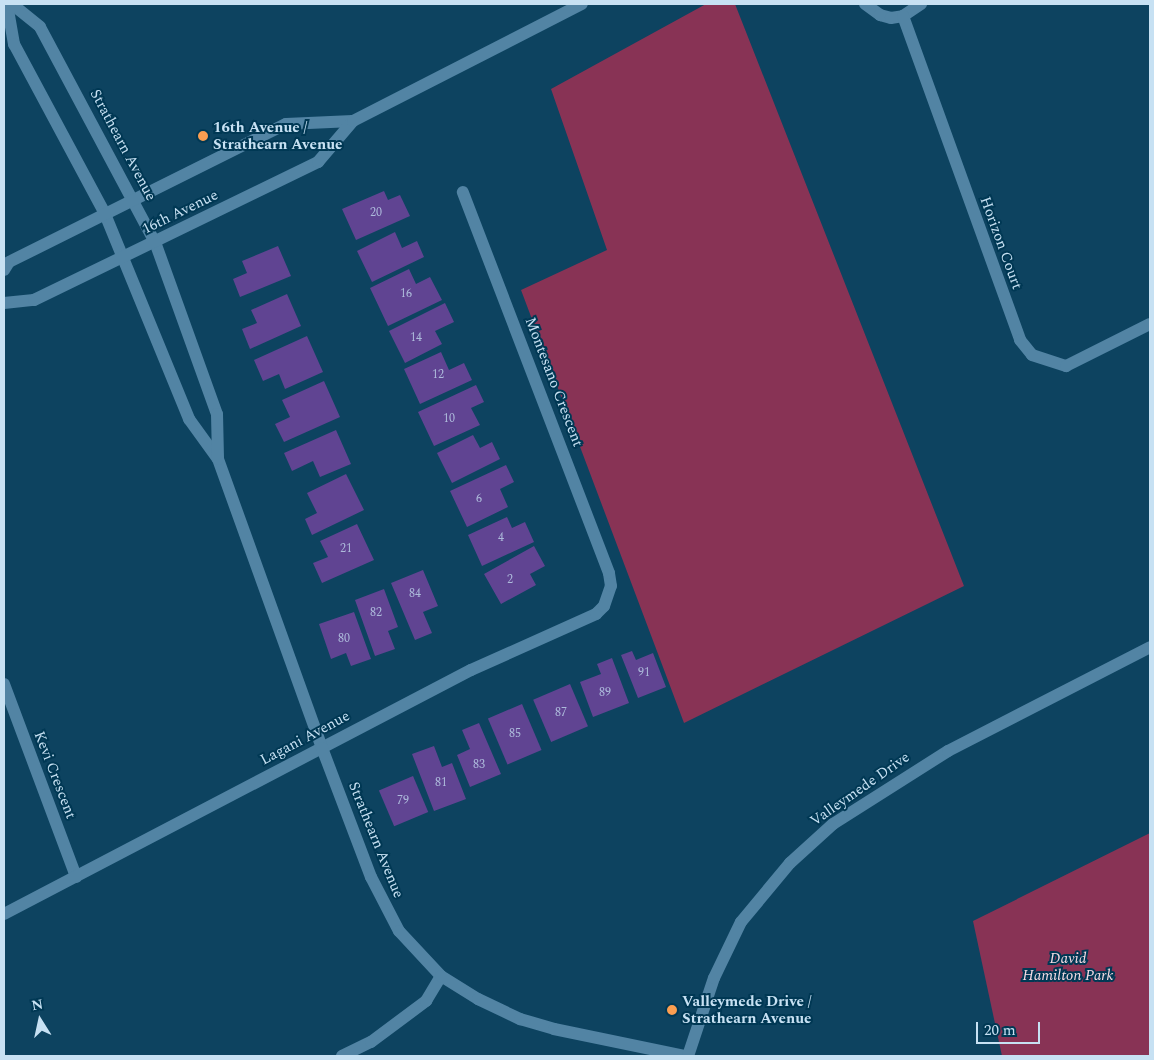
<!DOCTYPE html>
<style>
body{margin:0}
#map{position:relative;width:1154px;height:1060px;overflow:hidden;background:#0d4360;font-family:Spectral,serif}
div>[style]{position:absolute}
.green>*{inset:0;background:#835}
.building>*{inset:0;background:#604492;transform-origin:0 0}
.minor>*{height:12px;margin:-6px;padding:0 6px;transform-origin:6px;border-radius:6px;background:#5284a4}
.tertiary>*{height:12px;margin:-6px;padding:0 6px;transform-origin:6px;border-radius:6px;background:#5284a4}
.secondary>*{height:12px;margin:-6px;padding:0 6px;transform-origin:6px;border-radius:6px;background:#5284a4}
.dots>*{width:14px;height:14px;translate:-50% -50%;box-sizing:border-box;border:2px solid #003854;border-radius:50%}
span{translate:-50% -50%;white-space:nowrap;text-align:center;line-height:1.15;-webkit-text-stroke:4px #003854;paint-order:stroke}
.number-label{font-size:12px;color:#adbadb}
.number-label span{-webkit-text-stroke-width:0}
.poi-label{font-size:15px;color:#c7e1f3;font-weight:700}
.left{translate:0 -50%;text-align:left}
.street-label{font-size:15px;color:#c7e1f3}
.park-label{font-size:15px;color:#f6dce4;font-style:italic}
.frame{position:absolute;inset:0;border:5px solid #c7e1f3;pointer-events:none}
.north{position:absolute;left:15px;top:995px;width:50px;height:50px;-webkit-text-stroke:4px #003854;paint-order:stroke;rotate:350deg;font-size:14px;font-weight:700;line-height:20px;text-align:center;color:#c7e1f3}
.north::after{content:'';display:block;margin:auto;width:18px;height:22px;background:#c7e1f3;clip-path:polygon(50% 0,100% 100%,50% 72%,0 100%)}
.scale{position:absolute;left:976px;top:1022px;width:64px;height:22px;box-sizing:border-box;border:2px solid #c7e1f3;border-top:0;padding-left:6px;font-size:15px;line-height:18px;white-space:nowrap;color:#c7e1f3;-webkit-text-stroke:4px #003854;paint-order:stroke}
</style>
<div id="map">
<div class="green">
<div style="clip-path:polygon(706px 4px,735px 4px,964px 586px,684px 723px,521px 290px,607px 250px,551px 89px)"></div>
<div style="clip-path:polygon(1150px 833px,1150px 1056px,1002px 1056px,973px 921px)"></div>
</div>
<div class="building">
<div style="clip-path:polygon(384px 191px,388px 200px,400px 195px,410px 216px,356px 240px,342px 209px)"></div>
<div style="clip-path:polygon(395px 232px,402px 248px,417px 241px,424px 257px,372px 282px,357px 251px)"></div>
<div style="clip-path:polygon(278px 246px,291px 276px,240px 297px,233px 279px,247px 273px,242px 261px)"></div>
<div style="clip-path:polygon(409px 269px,416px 284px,430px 277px,442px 300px,388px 326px,370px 288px)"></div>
<div style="clip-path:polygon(287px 294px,301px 326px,250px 349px,242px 329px,257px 323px,251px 310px)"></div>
<div style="clip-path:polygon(445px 303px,454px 322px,435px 331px,442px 344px,405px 363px,389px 331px)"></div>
<div style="clip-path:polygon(307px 336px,323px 372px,285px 389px,279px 374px,263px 381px,254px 360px)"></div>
<div style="clip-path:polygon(441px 352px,449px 370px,464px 363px,472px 380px,420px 404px,404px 369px)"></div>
<div style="clip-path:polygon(324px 381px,340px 417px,284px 442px,275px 424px,290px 417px,282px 400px)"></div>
<div style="clip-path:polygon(476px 385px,484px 402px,471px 408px,480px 425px,434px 446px,418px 412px)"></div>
<div style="clip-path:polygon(336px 430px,351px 464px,320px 477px,313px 461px,292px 471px,284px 453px)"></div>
<div style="clip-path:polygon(473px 435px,480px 448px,492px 442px,500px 459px,452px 483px,437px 453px)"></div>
<div style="clip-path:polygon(506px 465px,514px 482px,500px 489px,508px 507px,467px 527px,450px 491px)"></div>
<div style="clip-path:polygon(346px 474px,364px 510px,312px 535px,305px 519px,317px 513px,307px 493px)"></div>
<div style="clip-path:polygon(507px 517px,512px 528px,525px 522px,534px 542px,482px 566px,468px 535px)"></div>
<div style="clip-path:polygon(357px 524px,374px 560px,322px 583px,313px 563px,328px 557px,320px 541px)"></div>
<div style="clip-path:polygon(534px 546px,545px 566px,530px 574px,536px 585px,501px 604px,484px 574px)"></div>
<div style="clip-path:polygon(423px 570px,438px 606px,423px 612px,432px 633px,415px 640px,391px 583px)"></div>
<div style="clip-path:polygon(384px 589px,398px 627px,388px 631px,395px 649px,375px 656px,355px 600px)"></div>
<div style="clip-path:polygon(354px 612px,371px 659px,351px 666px,346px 653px,331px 659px,319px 624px)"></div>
<div style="clip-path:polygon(632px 651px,636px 660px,653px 653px,666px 687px,638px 698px,621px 655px)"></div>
<div style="clip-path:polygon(612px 658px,629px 703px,593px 717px,580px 682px,601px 674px,597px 664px)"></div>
<div style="left:570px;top:684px;width:46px;height:40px;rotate:67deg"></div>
<div style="left:522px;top:704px;width:50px;height:37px;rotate:67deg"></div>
<div style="clip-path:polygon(479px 723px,501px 774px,470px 787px,457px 755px,470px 749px,462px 730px)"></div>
<div style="clip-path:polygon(434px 746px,442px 767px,452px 763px,466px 799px,434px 811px,412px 754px)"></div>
<div style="left:413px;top:776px;width:39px;height:37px;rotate:67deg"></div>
</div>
<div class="minor">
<div style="left:865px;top:4px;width:19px;rotate:36deg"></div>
<div style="left:880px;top:15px;width:11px;rotate:15deg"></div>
<div style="left:891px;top:18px;width:12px;rotate:-9deg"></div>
<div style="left:903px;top:16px;width:22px;rotate:-34deg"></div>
<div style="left:903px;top:16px;width:344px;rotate:70.1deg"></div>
<div style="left:1020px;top:340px;width:19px;rotate:51deg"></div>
<div style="left:1032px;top:355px;width:36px;rotate:18deg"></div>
<div style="left:1066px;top:366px;width:94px;rotate:-26.6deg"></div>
<div style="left:4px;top:684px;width:206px;rotate:69.5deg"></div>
<div style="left:4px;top:914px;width:527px;rotate:-27.59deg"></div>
<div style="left:471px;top:670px;width:137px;rotate:-24.1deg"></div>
<div style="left:596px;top:614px;width:11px;rotate:-45deg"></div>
<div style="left:604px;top:606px;width:21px;rotate:-71deg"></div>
<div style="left:611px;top:586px;width:13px;rotate:-99deg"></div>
<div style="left:609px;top:573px;width:408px;rotate:-111deg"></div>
<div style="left:342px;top:1056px;width:32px;rotate:-26deg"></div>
<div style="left:371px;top:1042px;width:69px;rotate:-36.7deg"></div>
<div style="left:426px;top:1001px;width:29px;rotate:-59deg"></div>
</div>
<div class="tertiary">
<div style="left:7px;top:4px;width:41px;rotate:80.1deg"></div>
<div style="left:14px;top:44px;width:193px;rotate:61.8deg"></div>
<div style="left:105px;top:214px;width:222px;rotate:67.7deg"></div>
<div style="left:189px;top:419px;width:49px;rotate:54.1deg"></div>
<div style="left:218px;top:459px;width:307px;rotate:70.2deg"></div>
<div style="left:322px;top:748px;width:138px;rotate:69.2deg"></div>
<div style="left:371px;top:877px;width:61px;rotate:62.6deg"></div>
<div style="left:399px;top:931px;width:62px;rotate:47deg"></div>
<div style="left:441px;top:976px;width:44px;rotate:31.9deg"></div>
<div style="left:478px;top:999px;width:47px;rotate:25.5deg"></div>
<div style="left:520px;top:1019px;width:35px;rotate:16deg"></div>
<div style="left:554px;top:1029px;width:133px;rotate:11.7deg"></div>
<div style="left:12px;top:4px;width:36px;rotate:39deg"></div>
<div style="left:40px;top:27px;width:244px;rotate:61.9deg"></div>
<div style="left:155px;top:242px;width:183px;rotate:70.2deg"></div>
<div style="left:217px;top:414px;width:45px;rotate:88.7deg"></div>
<div style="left:688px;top:1056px;width:82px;rotate:-71.6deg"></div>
<div style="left:714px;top:978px;width:62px;rotate:-64.3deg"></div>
<div style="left:741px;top:922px;width:77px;rotate:-50.3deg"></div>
<div style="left:790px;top:863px;width:58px;rotate:-42.2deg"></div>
<div style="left:833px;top:824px;width:136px;rotate:-32.4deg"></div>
<div style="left:948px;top:751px;width:227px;rotate:-27.2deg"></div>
</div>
<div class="secondary">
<div style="left:4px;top:270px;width:9px;rotate:-58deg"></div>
<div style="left:9px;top:262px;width:309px;rotate:-26.5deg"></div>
<div style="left:286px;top:124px;width:67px;rotate:-2.6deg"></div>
<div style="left:4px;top:303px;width:30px;rotate:-6deg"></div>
<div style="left:34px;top:300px;width:316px;rotate:-25.9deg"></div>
<div style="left:318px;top:162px;width:54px;rotate:-49.5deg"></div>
<div style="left:353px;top:121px;width:257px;rotate:-27.1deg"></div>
</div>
<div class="dots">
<div style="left:203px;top:136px;background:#fb9e51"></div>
<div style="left:672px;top:1010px;background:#fb9e51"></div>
</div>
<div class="number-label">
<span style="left:376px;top:213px">20</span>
<span style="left:406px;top:294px">16</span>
<span style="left:416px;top:338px">14</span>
<span style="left:438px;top:375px">12</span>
<span style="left:449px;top:419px">10</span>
<span style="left:479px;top:499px">6</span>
<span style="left:501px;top:538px">4</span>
<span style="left:346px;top:549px">21</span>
<span style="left:510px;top:580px">2</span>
<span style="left:415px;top:594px">84</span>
<span style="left:376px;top:613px">82</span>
<span style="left:344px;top:639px">80</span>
<span style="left:644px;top:673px">91</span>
<span style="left:605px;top:693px">89</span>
<span style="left:561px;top:713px">87</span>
<span style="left:515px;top:734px">85</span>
<span style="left:479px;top:765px">83</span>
<span style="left:441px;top:783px">81</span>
<span style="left:403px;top:801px">79</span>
</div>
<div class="poi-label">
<span class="left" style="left:213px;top:136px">16th Avenue /<br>Strathearn Avenue</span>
<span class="left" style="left:682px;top:1010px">Valleymede Drive /<br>Strathearn Avenue</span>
</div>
<div class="street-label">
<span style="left:123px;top:145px;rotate:62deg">Strathearn Avenue</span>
<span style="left:180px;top:212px;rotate:-26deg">16th Avenue</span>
<span style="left:1001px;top:243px;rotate:70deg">Horizon Court</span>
<span style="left:554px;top:382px;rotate:69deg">Montesano Crescent</span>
<span style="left:305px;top:738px;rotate:-28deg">Lagani Avenue</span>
<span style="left:55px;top:775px;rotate:69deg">Kevi Crescent</span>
<span style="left:860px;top:789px;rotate:-35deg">Valleymede Drive</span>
<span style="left:376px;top:840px;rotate:68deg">Strathearn Avenue</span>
</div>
<div class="park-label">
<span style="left:1068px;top:967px">David<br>Hamilton Park</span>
</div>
<div class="frame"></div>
<div class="north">N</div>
<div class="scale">20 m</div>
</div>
